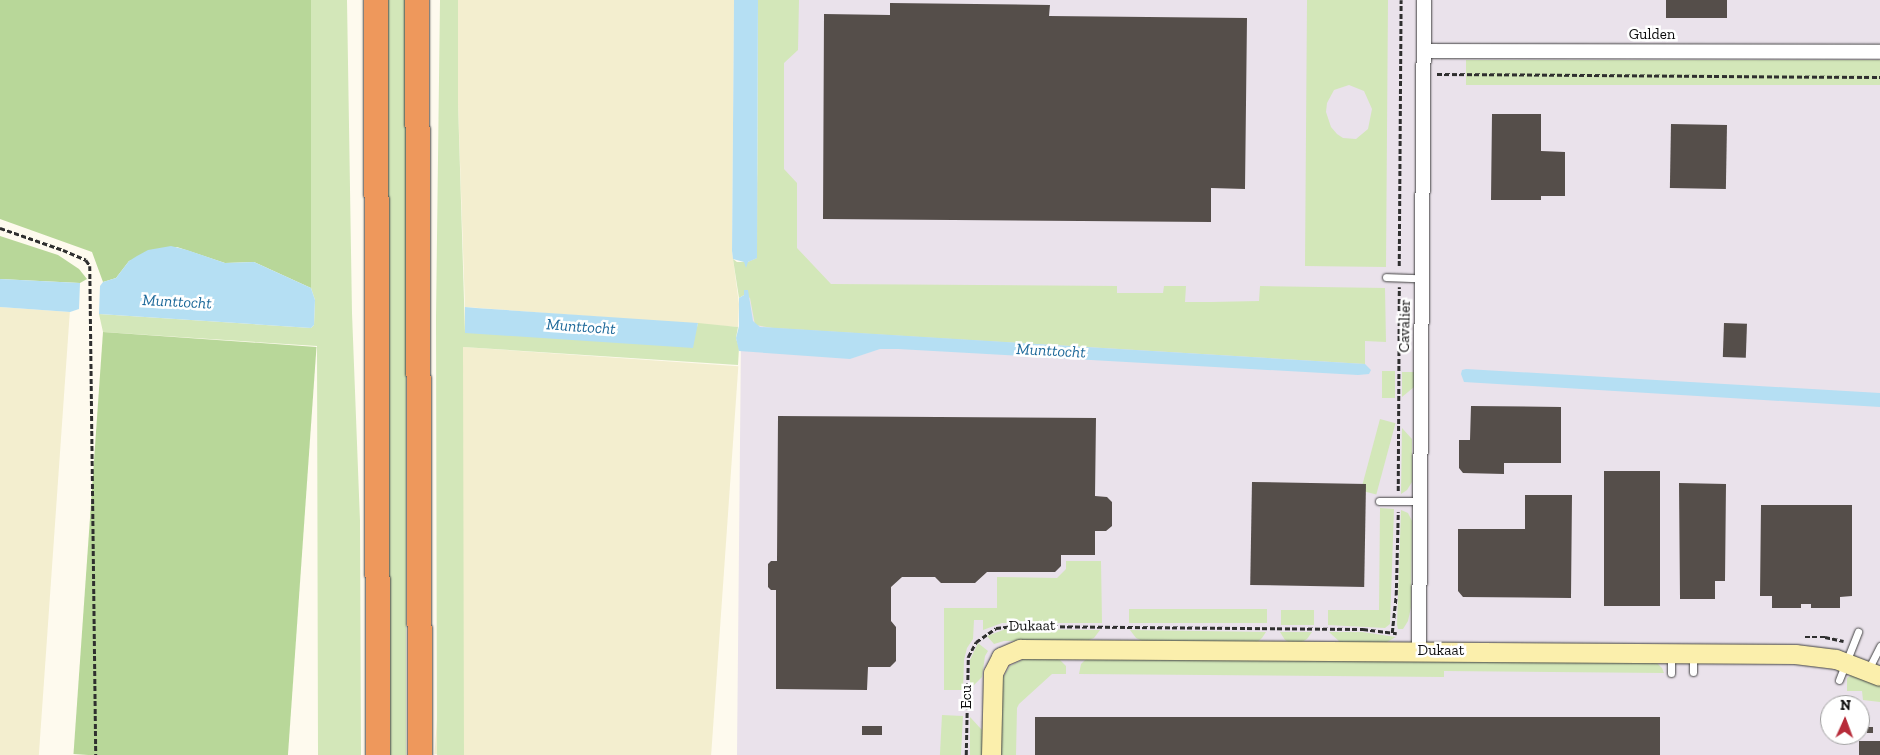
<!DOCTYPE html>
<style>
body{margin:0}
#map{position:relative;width:1880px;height:755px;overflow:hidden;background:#fefaee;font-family:"Zilla Slab",serif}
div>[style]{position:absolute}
.industrial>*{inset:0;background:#eae2eb}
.farmland>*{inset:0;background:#f3eecf;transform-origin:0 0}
.green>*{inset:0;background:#d3e7b9;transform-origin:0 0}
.forest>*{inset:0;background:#b8d799;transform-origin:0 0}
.water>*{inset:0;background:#b5dff3}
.building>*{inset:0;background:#554e4a;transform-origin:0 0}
.path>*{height:2.5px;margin-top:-1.25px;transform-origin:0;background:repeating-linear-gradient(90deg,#2f2f2f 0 5px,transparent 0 7.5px)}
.roads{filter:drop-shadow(0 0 1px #404040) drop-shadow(0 0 1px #404040)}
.lane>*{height:7px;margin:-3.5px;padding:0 3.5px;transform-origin:3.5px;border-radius:3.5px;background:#fff}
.street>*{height:14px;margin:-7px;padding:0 7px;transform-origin:7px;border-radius:7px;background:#fff}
.secondary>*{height:19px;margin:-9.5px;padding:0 9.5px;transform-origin:9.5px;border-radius:9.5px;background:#fbefac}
.highway>*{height:24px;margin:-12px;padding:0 12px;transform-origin:12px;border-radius:12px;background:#ee985c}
span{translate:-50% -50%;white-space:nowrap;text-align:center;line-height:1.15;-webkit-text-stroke:5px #fff;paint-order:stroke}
.street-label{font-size:15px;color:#0d0d0d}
.water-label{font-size:16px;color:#1c6899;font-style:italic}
.north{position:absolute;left:1820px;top:695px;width:50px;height:50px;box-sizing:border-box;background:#fff;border:1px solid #9e9e9e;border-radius:50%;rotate:2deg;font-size:14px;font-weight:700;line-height:20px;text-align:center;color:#0d0d0d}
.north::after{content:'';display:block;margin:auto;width:18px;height:22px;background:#b72b39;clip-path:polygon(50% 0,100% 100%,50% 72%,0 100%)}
</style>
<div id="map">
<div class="industrial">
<div style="clip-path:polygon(evenodd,776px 0,1880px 0,1880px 755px,737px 755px,741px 337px,776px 0,1830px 705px,1860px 705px,1860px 735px,1830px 735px,1830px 705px)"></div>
</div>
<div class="farmland">
<div style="clip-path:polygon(458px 0,734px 0,732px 251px,739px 304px,738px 327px,465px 307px,458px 103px)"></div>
<div style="left:0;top:307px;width:70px;height:448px;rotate:4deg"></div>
<div style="left:463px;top:347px;width:276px;height:408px;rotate:4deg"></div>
</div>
<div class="green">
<div style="clip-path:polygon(311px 0,347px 0,352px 313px,360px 521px,361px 755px,318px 755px,317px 346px,103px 332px,99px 314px,311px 328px,314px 325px,315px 300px,311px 288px)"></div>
<div style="left:387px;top:0;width:19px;height:755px"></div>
<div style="clip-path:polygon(440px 0,458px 0,458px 103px,465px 333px,697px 327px,698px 323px,738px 327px,736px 338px,739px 348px,738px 365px,463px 347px,464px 755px,437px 755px,436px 318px)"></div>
<div style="clip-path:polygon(758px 0,799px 0,798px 50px,784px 63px,784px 169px,797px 183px,797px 248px,831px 284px,1117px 286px,1117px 293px,1163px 293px,1164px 286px,1186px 286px,1185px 302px,1211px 302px,1259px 301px,1260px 286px,1385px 288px,1386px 342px,1365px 341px,1365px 364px,773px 328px,755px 325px,750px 298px,744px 295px,739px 298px,733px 259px,737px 262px,748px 262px,757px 258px)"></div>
<div style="clip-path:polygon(evenodd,1307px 0,1388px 0,1386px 267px,1305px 266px,1307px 0,1349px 85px,1364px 91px,1372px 109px,1368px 129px,1356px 139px,1343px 138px,1337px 134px,1331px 127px,1326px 112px,1327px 103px,1334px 90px,1349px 85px)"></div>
<div style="left:1466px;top:60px;width:414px;height:25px"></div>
<div style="left:1382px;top:371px;width:13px;height:27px"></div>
<div style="clip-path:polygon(1402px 372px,1414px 372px,1414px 387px,1402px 397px)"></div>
<div style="left:1380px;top:419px;width:16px;height:74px;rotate:15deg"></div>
<div style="clip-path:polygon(1402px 428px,1412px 439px,1412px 482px,1407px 490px,1401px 494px)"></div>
<div style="clip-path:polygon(1380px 508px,1394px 509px,1390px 624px,1385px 628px,1328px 625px,1328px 610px,1379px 610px)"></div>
<div style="clip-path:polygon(1401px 510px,1408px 513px,1412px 521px,1411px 607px,1408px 621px,1403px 629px,1398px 629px,1397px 625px)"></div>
<div style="clip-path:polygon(1066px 561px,1101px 561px,1102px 623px,1002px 623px,983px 630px,983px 620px,974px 620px,973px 639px,967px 648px,964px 660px,963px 690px,944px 690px,944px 608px,997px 608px,997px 577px,1057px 578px,1066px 569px)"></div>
<div style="left:1129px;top:609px;width:138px;height:14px"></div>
<div style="left:1281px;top:610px;width:33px;height:15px"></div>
<div style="clip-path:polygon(1006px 629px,1014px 629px,1100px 630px,1094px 638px,1086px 641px,1004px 641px,994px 644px,987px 636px)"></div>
<div style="clip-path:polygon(1130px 630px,1266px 632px,1262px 638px,1256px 643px,1145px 642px,1136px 638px)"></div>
<div style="clip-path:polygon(1280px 632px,1312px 632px,1307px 639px,1300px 643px,1291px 643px,1285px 640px)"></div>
<div style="clip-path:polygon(1329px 632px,1362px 632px,1396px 637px,1387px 642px,1341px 643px)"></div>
<div style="clip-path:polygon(978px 643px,988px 651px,985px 656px,982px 677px,970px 689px,970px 660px)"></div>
<div style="clip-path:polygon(1028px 657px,1057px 657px,1066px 666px,1066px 674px,1052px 674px,1019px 704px,1017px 708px,1016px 755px,999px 755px,1002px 679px,1010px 666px)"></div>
<div style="clip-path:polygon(1087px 658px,1656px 662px,1662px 668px,1664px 673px,1444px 671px,1444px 677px,1079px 674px,1081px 664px)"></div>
<div style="clip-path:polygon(1853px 674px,1880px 685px,1880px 702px,1863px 700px,1862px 691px,1847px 691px,1847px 678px)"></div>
<div style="left:942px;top:715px;width:21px;height:40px;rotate:3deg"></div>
<div style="clip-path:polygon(970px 717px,982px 730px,983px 755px,970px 755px)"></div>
</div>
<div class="forest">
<div style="clip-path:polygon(0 0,311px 0,311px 288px,254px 262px,225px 263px,177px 247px,129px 261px,116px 278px,103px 282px,92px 252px,0 219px)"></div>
<div style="clip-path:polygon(0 236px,58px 255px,79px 269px,87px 279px,80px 283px,0 279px)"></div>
<div style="left:103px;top:332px;width:214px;height:423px;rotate:4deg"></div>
</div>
<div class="water">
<div style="clip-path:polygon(734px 0,758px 0,757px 258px,748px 262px,746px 268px,744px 262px,733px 259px,732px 251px)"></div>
<div style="clip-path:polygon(171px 246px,187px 250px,225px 263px,254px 262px,311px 288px,315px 300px,314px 325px,311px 328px,99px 314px,100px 286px,103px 282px,116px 278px,129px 261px,137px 256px,148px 250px)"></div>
<div style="clip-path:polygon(0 279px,80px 283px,79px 309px,70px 312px,0 307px)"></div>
<div style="clip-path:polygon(744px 290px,748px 290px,753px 321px,760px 327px,1365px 364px,1371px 370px,1369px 374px,1358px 375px,898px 349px,880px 349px,850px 359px,739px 351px,736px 338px,739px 326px,739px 298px,744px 295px)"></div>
<div style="clip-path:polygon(465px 307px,476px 308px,698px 323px,693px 348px,465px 333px)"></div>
<div style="clip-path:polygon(1466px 369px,1880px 393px,1880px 407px,1464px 382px,1461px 374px,1462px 370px)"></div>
</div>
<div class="building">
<div style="left:1666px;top:0;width:61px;height:18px"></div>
<div style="clip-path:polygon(890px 3px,1050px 5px,1049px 16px,1247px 18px,1245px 189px,1211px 188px,1211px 222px,823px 219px,824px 14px,890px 15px)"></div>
<div style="clip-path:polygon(1492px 114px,1541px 114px,1541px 151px,1565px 152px,1565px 196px,1541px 196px,1541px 200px,1491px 200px)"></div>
<div style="left:1671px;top:124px;width:56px;height:64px;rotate:1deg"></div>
<div style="left:1724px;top:323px;width:23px;height:34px;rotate:2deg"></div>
<div style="clip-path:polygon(1471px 406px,1561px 407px,1561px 463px,1504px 463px,1504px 474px,1463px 473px,1459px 468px,1459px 440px,1470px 440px)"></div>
<div style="clip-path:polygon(778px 416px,1096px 418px,1095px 496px,1107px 497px,1112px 502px,1112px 526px,1106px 531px,1095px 531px,1095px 555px,1061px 555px,1061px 566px,1055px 572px,987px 572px,975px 583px,941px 583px,935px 577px,902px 577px,891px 587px,891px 621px,896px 627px,896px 661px,890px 667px,868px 667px,867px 690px,776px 689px,776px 590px,771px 590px,768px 587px,768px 564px,771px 561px,777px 561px)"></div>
<div style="left:1604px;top:471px;width:56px;height:135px"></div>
<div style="left:1252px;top:482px;width:114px;height:103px;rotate:1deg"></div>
<div style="clip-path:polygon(1679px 483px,1726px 484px,1725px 581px,1715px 581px,1715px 599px,1680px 599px)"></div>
<div style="clip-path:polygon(1525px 495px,1572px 495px,1571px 598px,1463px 597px,1458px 591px,1458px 529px,1525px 529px)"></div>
<div style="clip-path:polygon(1761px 505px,1852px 505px,1852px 596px,1840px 597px,1840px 608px,1811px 608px,1811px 604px,1801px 604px,1801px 608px,1772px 608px,1772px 596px,1760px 596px)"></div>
<div style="left:1035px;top:717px;width:625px;height:38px"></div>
<div style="left:862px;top:726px;width:20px;height:9px"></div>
<div style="left:1867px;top:727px;width:6px;height:6px"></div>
<div style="left:1859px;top:741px;width:21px;height:14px"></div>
</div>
<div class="path">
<div style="left:1437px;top:74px;width:443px;rotate:0.4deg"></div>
<div style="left:0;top:228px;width:67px;rotate:19.2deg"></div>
<div style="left:63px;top:250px;width:25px;rotate:23deg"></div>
<div style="left:86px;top:260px;width:7px;rotate:56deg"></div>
<div style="left:90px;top:266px;width:489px;rotate:89.3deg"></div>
<div style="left:1399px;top:266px;width:266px;rotate:-89.6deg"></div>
<div style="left:1398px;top:491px;width:204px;rotate:-89.7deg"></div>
<div style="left:1392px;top:633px;width:38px;rotate:-84deg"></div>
<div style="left:1396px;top:595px;width:83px;rotate:-88.6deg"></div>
<div style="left:1805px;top:637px;width:20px"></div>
<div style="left:1825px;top:637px;width:19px;rotate:12deg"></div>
<div style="left:966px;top:755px;width:98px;rotate:-88.8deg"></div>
<div style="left:968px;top:657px;width:17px;rotate:-62deg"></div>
<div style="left:976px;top:642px;width:24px;rotate:-35deg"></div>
<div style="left:996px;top:628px;width:19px;rotate:-6deg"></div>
<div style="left:1015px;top:626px;width:348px;rotate:0.5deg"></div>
<div style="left:1363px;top:629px;width:34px;rotate:7deg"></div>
</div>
<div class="roads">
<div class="lane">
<div style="left:1386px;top:277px;width:36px;rotate:2deg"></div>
<div style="left:1379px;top:501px;width:41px"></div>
<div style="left:1868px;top:670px;width:27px;rotate:-63deg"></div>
<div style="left:1693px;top:672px;width:17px;rotate:-90deg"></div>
<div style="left:1671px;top:673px;width:19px;rotate:-90deg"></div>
<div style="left:1839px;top:680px;width:52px;rotate:-68.4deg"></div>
</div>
<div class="street">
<div style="left:1424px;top:51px;width:456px;rotate:0.1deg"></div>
<div style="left:1419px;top:652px;width:652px;rotate:-89.56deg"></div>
</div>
<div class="secondary">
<div style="left:991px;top:755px;width:82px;rotate:-88.6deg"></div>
<div style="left:993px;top:673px;width:18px;rotate:-63deg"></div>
<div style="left:1001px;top:657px;width:21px;rotate:-23deg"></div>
<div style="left:1020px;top:649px;width:775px;rotate:0.37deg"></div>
<div style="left:1795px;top:654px;width:41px;rotate:7deg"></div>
<div style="left:1836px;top:659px;width:47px;rotate:21.1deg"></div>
</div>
<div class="highway">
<div style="left:376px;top:0;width:755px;rotate:89.85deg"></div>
<div style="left:417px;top:0;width:755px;rotate:89.77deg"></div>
</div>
</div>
<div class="street-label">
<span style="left:1652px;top:35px">Gulden</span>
<span style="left:1405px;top:326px;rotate:-89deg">Cavalier</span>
<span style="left:1032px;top:626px;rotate:-1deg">Dukaat</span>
<span style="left:1441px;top:651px">Dukaat</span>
<span style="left:967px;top:697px;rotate:-90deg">Ecu</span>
</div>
<div class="water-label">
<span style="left:177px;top:302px;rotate:3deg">Munttocht</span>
<span style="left:581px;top:327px;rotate:4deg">Munttocht</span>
<span style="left:1051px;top:351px;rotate:3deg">Munttocht</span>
</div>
<div class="north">N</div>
</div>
